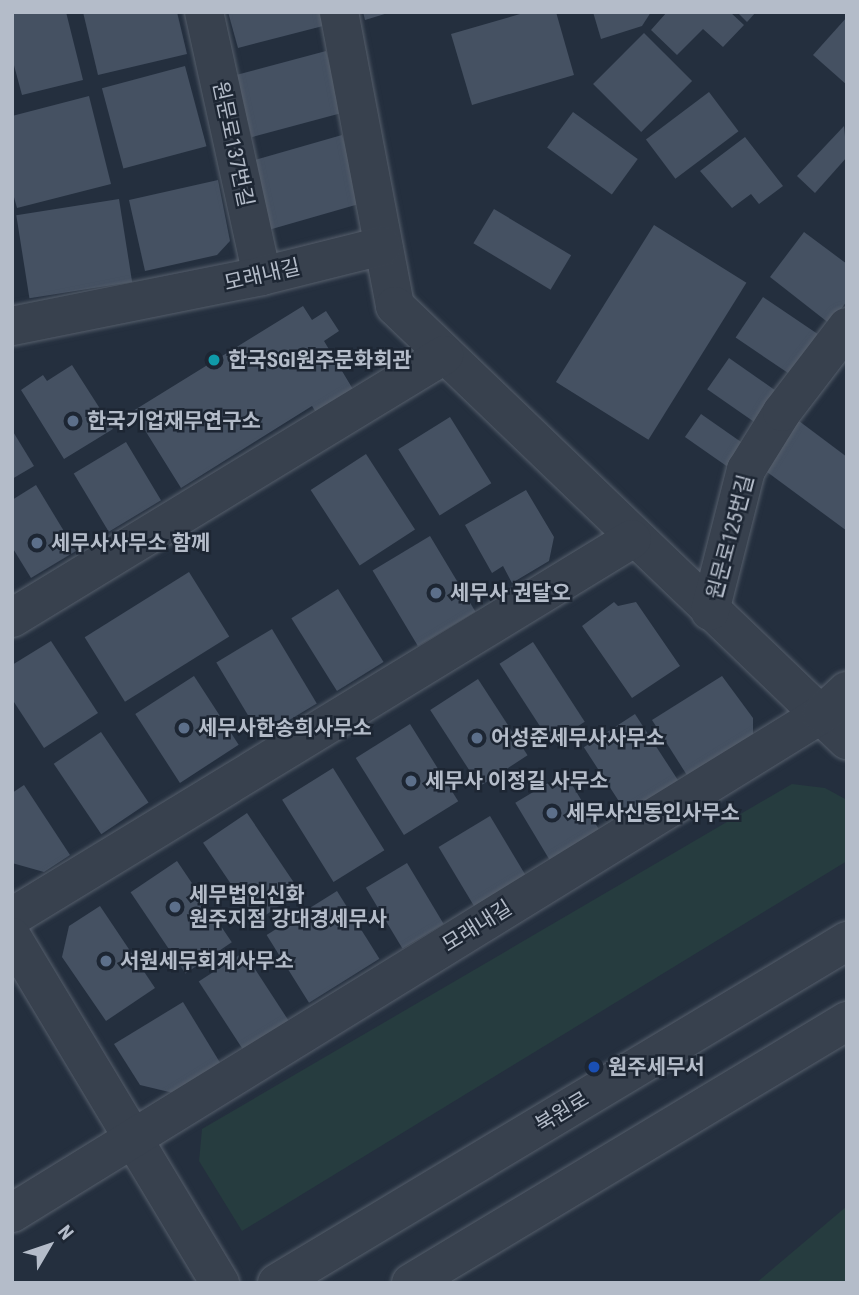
<!DOCTYPE html>
<meta charset="utf-8">
<style>
body{margin:0}
#map{position:relative;width:859px;height:1295px;overflow:hidden;background:#242f3e;font-family:"Roboto Condensed","Noto Sans KR",sans-serif}
div>[style]{position:absolute}
.green>*{inset:0;background:#263c3f}
.building>*{inset:0;background:#455162;transform-origin:0 0}
.roads{filter:drop-shadow(0 0 2px #565f6c) drop-shadow(0 0 2px #565f6c)}
.minor>*{height:38px;margin:-19px;padding:0 19px;transform-origin:19px;border-radius:19px;background:#38414e}
.dots>*{width:19px;height:19px;translate:-50% -50%;box-sizing:border-box;border:4px solid #1d2633;border-radius:50%}
span{translate:-50% -50%;white-space:nowrap;text-align:center;line-height:1.15;-webkit-text-stroke:5px #1d2633;paint-order:stroke}
.street-label{font-size:21px;color:#b4bcc9}
.poi-label{font-size:21px;color:#b4bcc9;font-weight:700}
.left{translate:0 -50%;text-align:left}
.frame{position:absolute;inset:0;border:14px solid #b4bcc9;pointer-events:none}
.north{position:absolute;left:14px;top:1211px;width:70px;height:70px;-webkit-text-stroke:5px #1d2633;paint-order:stroke;rotate:51deg;font-size:19px;font-weight:700;line-height:28px;text-align:center;color:#b4bcc9}
.north::after{content:'';display:block;margin:auto;width:24px;height:32px;background:#b4bcc9;clip-path:polygon(50% 0,100% 100%,50% 72%,0 100%)}
</style>
<div id="map">
<div class="green">
<div style="clip-path:polygon(792px 784px,825px 788px,847px 800px,847px 861px,242px 1231px,199px 1161px,202px 1129px)"></div>
<div style="clip-path:polygon(847px 1206px,847px 1283px,756px 1283px)"></div>
</div>
<div class="building">
<div style="clip-path:polygon(66px 12px,83px 80px,22px 95px,12px 58px,12px 13px)"></div>
<div style="clip-path:polygon(83px 12px,177px 12px,187px 54px,98px 75px)"></div>
<div style="clip-path:polygon(228px 12px,319px 12px,323px 26px,238px 48px)"></div>
<div style="clip-path:polygon(363px 12px,388px 12px,388px 13px,365px 20px)"></div>
<div style="clip-path:polygon(527px 12px,556px 12px,574px 75px,472px 105px,451px 34px)"></div>
<div style="clip-path:polygon(593px 12px,651px 12px,642px 26px,601px 39px)"></div>
<div style="clip-path:polygon(667px 12px,730px 12px,744px 25px,723px 47px,703px 29px,677px 55px,651px 30px)"></div>
<div style="clip-path:polygon(737px 12px,756px 12px,747px 22px)"></div>
<div style="clip-path:polygon(847px 17px,847px 85px,813px 55px)"></div>
<div style="left:644px;top:33px;width:68px;height:72px;rotate:45deg"></div>
<div style="left:326px;top:51px;width:64px;height:94px;rotate:75deg"></div>
<div style="left:185px;top:66px;width:83px;height:86px;rotate:75deg"></div>
<div style="left:709px;top:92px;width:49px;height:79px;rotate:53deg"></div>
<div style="clip-path:polygon(89px 96px,111px 184px,17px 208px,12px 190px,12px 116px)"></div>
<div style="left:573px;top:112px;width:80px;height:44px;rotate:36deg"></div>
<div style="clip-path:polygon(844px 126px,847px 157px,815px 193px,797px 176px)"></div>
<div style="left:342px;top:135px;width:71px;height:96px;rotate:74deg"></div>
<div style="clip-path:polygon(745px 137px,783px 186px,759px 204px,751px 194px,732px 208px,700px 171px)"></div>
<div style="clip-path:polygon(218px 180px,230px 241px,217px 255px,145px 271px,129px 200px)"></div>
<div style="left:119px;top:199px;width:84px;height:104px;rotate:81deg"></div>
<div style="left:494px;top:209px;width:90px;height:40px;rotate:31deg"></div>
<div style="left:654px;top:225px;width:109px;height:185px;rotate:32deg"></div>
<div style="clip-path:polygon(804px 232px,847px 264px,847px 301px,830px 324px,770px 277px)"></div>
<div style="left:763px;top:297px;width:66px;height:49px;rotate:34deg"></div>
<div style="clip-path:polygon(303px 306px,312px 320px,326px 311px,339px 331px,324px 341px,354px 391px,317px 414px,312px 406px,181px 488px,133px 411px)"></div>
<div style="left:729px;top:358px;width:64px;height:38px;rotate:35deg"></div>
<div style="clip-path:polygon(72px 365px,113px 429px,64px 459px,21px 390px,43px 375px,47px 381px)"></div>
<div style="left:701px;top:414px;width:59px;height:28px;rotate:35deg"></div>
<div style="left:450px;top:417px;width:78px;height:61px;rotate:58deg"></div>
<div style="clip-path:polygon(795px 418px,847px 457px,847px 531px,759px 466px)"></div>
<div style="clip-path:polygon(12px 430px,34px 466px,12px 479px)"></div>
<div style="left:126px;top:442px;width:68px;height:61px;rotate:59deg"></div>
<div style="left:366px;top:454px;width:90px;height:66px;rotate:57deg"></div>
<div style="clip-path:polygon(36px 485px,76px 551px,31px 578px,12px 547px,12px 500px)"></div>
<div style="clip-path:polygon(526px 490px,554px 537px,549px 561px,512px 583px,503px 566px,492px 573px,465px 525px)"></div>
<div style="left:430px;top:536px;width:88px;height:67px;rotate:59deg"></div>
<div style="left:189px;top:572px;width:76px;height:123px;rotate:58deg"></div>
<div style="left:338px;top:589px;width:86px;height:55px;rotate:58deg"></div>
<div style="clip-path:polygon(614px 602px,618px 606px,636px 602px,680px 666px,632px 698px,582px 626px)"></div>
<div style="left:272px;top:629px;width:87px;height:65px;rotate:59deg"></div>
<div style="clip-path:polygon(51px 641px,98px 713px,44px 748px,12px 699px,12px 665px)"></div>
<div style="left:533px;top:642px;width:95px;height:40px;rotate:57deg"></div>
<div style="left:194px;top:676px;width:82px;height:70px;rotate:57deg"></div>
<div style="clip-path:polygon(722px 676px,753px 718px,753px 740px,690px 780px,652px 720px)"></div>
<div style="left:478px;top:679px;width:91px;height:57px;rotate:57deg"></div>
<div style="left:635px;top:714px;width:85px;height:61px;rotate:57deg"></div>
<div style="left:410px;top:724px;width:91px;height:64px;rotate:58deg"></div>
<div style="left:101px;top:732px;width:85px;height:57px;rotate:56deg"></div>
<div style="left:333px;top:768px;width:97px;height:60px;rotate:58deg"></div>
<div style="left:565px;top:773px;width:72px;height:58px;rotate:59deg"></div>
<div style="clip-path:polygon(24px 785px,70px 855px,44px 872px,12px 863px,12px 793px)"></div>
<div style="left:247px;top:813px;width:95px;height:53px;rotate:56deg"></div>
<div style="left:490px;top:816px;width:77px;height:60px;rotate:59deg"></div>
<div style="left:177px;top:861px;width:98px;height:56px;rotate:56deg"></div>
<div style="left:407px;top:863px;width:71px;height:48px;rotate:59deg"></div>
<div style="left:337px;top:891px;width:80px;height:83px;rotate:58deg"></div>
<div style="clip-path:polygon(100px 906px,155px 988px,106px 1021px,62px 957px,69px 926px)"></div>
<div style="left:244px;top:952px;width:91px;height:54px;rotate:57deg"></div>
<div style="clip-path:polygon(183px 1002px,227px 1074px,190px 1097px,140px 1085px,114px 1044px)"></div>
</div>
<div class="roads">
<div class="minor">
<div style="left:204px;top:12px;width:270px;rotate:77.6deg"></div>
<div style="left:339px;top:12px;width:299px;rotate:79.2deg"></div>
<div style="left:395px;top:306px;width:627px;rotate:43.84deg"></div>
<div style="left:12px;top:326px;width:255px;rotate:-11.3deg"></div>
<div style="left:262px;top:276px;width:124px;rotate:-14deg"></div>
<div style="left:710px;top:611px;width:146px;rotate:-75.7deg"></div>
<div style="left:746px;top:470px;width:68px;rotate:-58.2deg"></div>
<div style="left:782px;top:412px;width:107px;rotate:-52.6deg"></div>
<div style="left:12px;top:618px;width:506px;rotate:-31.33deg"></div>
<div style="left:12px;top:917px;width:726px;rotate:-31.37deg"></div>
<div style="left:12px;top:937px;width:404px;rotate:59deg"></div>
<div style="left:12px;top:1213px;width:951px;rotate:-31.64deg"></div>
<div style="left:822px;top:714px;width:34px;rotate:-43deg"></div>
<div style="left:277px;top:1283px;width:665px;rotate:-30.96deg"></div>
<div style="left:411px;top:1283px;width:509px;rotate:-31deg"></div>
</div>
</div>
<div class="dots">
<div style="left:214px;top:360px;background:#0f9aa8"></div>
<div style="left:73px;top:421px;background:#5c6f8a"></div>
<div style="left:37px;top:543px;background:#5c6f8a"></div>
<div style="left:436px;top:593px;background:#5c6f8a"></div>
<div style="left:184px;top:728px;background:#5c6f8a"></div>
<div style="left:477px;top:738px;background:#5c6f8a"></div>
<div style="left:411px;top:781px;background:#5c6f8a"></div>
<div style="left:552px;top:813px;background:#5c6f8a"></div>
<div style="left:175px;top:907px;background:#5c6f8a"></div>
<div style="left:106px;top:961px;background:#5c6f8a"></div>
<div style="left:594px;top:1067px;background:#1a4fb4"></div>
</div>
<div class="street-label">
<span style="left:233px;top:144px;rotate:78deg">원문로137번길</span>
<span style="left:262px;top:275px;rotate:-13deg">모래내길</span>
<span style="left:730px;top:537px;rotate:-75deg">원문로125번길</span>
<span style="left:477px;top:926px;rotate:-32deg">모래내길</span>
<span style="left:562px;top:1112px;rotate:-31deg">북원로</span>
</div>
<div class="poi-label">
<span class="left" style="left:228px;top:360px">한국SGI원주문화회관</span>
<span class="left" style="left:87px;top:421px">한국기업재무연구소</span>
<span class="left" style="left:51px;top:543px">세무사사무소 함께</span>
<span class="left" style="left:450px;top:593px">세무사 권달오</span>
<span class="left" style="left:198px;top:728px">세무사한송희사무소</span>
<span class="left" style="left:491px;top:738px">어성준세무사사무소</span>
<span class="left" style="left:425px;top:781px">세무사 이정길 사무소</span>
<span class="left" style="left:566px;top:813px">세무사신동인사무소</span>
<span class="left" style="left:189px;top:907px">세무법인신화<br>원주지점 강대경세무사</span>
<span class="left" style="left:120px;top:961px">서원세무회계사무소</span>
<span class="left" style="left:608px;top:1067px">원주세무서</span>
</div>
<div class="frame"></div>
<div class="north">N</div>
</div>
